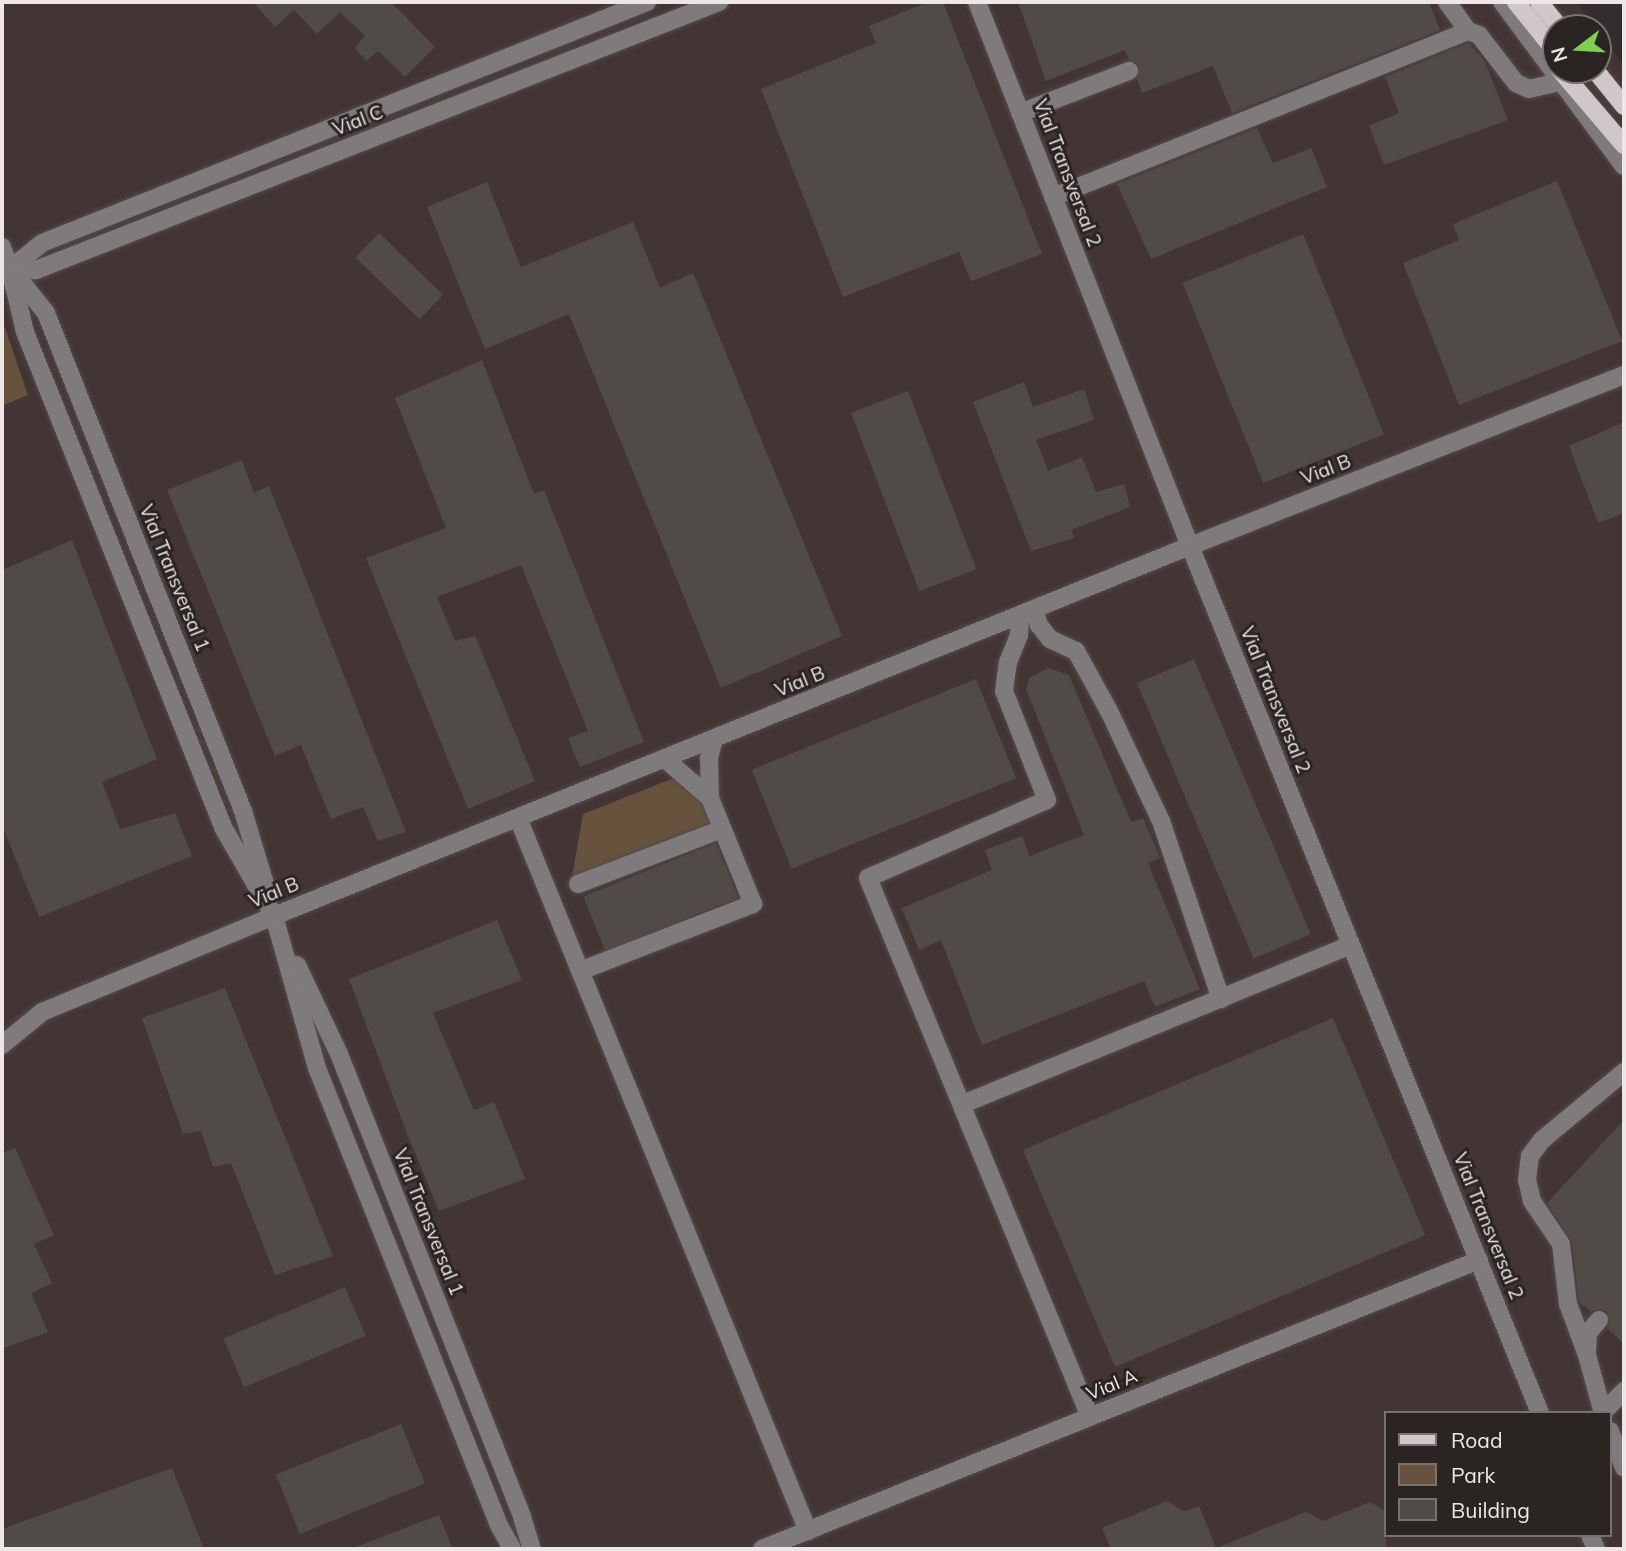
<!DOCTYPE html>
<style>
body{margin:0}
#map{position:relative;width:1626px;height:1551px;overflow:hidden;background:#342d2d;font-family:Mulish,sans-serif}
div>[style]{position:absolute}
.built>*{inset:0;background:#433533}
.green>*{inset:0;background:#67533d}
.building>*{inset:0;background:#514b48;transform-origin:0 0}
.roads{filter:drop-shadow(0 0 2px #524b4b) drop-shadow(0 0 2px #524b4b)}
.minor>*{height:18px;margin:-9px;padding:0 9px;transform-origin:9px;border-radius:9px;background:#7f7b7c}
.major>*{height:18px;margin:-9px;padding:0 9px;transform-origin:9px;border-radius:9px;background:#cfc7c9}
span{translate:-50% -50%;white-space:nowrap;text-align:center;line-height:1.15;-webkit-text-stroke:6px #2a2423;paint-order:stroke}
.street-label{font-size:19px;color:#ede8e7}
.frame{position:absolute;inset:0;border:4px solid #ede8e7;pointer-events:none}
.legend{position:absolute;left:1384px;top:1411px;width:228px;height:126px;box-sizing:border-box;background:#2a2423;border:2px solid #787271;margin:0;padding:9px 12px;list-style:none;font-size:21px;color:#ede8e7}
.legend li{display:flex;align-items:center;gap:14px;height:35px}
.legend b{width:35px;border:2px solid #787271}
.north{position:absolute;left:1542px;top:14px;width:70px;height:70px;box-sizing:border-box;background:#2a2423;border:2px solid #787271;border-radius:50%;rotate:253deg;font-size:19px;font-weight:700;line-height:28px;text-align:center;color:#ede8e7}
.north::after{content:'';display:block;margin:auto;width:24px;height:32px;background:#7fd052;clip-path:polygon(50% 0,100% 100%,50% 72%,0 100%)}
</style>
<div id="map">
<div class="built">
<div style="clip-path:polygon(evenodd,2px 2px,1576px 2px,1596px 28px,1556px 28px,1556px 70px,1598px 70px,1598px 31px,1624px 65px,1624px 1549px,2px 1549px,2px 406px,28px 395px,2px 319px,2px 2px,1386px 1413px,1610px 1413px,1610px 1535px,1386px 1535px,1386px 1413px)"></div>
</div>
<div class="green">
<div style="clip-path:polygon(2px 319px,28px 395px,2px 406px)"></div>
<div style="clip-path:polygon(679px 776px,708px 803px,714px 825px,571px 883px,583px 814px)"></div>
</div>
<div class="building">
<div style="clip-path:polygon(253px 2px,391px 2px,435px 47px,405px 77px,378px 51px,366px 61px,355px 48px,365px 36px,340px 12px,317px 34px,294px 10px,275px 27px)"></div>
<div style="clip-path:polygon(928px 2px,943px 2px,1042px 254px,971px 281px,959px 252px,843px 297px,761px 89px,876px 43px,869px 26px)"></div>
<div style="clip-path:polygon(1018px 2px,1429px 2px,1440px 30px,1232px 113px,1213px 66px,1142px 93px,1137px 79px,1139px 66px,1129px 60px,1125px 50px,1046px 81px)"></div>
<div style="clip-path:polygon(1468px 43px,1484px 60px,1508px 120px,1384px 165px,1369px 126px,1399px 113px,1385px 77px)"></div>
<div style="clip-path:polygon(1257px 128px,1273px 163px,1311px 148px,1327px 187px,1151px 259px,1117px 184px)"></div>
<div style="clip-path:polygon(1557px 181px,1622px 341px,1459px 405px,1403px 263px,1459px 240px,1453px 224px)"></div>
<div style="clip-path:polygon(487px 182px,521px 267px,633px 222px,660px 288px,693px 273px,842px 636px,721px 688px,569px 314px,485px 349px,427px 207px)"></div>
<div style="left:379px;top:233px;width:89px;height:34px;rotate:44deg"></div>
<div style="left:1303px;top:234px;width:216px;height:130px;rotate:68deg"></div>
<div style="clip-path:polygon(482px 360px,534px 494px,544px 490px,644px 742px,580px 767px,568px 738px,588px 731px,521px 565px,437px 597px,455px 641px,475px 636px,535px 781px,468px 809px,366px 558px,446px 528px,395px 398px)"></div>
<div style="clip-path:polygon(1024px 382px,1033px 407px,1084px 389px,1094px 420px,1036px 440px,1048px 471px,1082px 457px,1096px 492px,1124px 484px,1130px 507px,1071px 530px,1074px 538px,1031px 551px,973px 402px)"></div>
<div style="left:908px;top:391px;width:191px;height:61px;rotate:69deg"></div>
<div style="clip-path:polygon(1624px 422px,1624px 513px,1598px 523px,1569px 446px)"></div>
<div style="clip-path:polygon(242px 460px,254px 493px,269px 486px,406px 832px,378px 841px,363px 807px,331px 819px,301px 745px,275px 756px,167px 490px)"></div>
<div style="clip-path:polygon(72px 540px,157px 759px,102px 782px,120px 829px,175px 813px,192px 856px,39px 917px,2px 825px,2px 570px)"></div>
<div style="left:1194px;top:659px;width:299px;height:62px;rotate:67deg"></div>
<div style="clip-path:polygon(1048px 668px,1069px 675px,1131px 822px,1143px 818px,1160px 858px,1148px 863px,1200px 989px,1155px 1007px,1144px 981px,982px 1045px,941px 940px,919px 950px,902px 908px,992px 870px,985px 850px,1022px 836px,1030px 856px,1084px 835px,1026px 689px,1029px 678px)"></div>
<div style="left:976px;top:679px;width:107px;height:242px;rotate:68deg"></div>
<div style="left:716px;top:843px;width:59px;height:143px;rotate:68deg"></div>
<div style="clip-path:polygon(497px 920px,522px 980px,433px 1013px,474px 1110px,494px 1102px,525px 1179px,439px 1211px,408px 1136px,349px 979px)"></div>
<div style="clip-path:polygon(225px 988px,333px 1256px,275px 1275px,231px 1163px,213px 1167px,201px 1131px,183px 1134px,142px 1018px)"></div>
<div style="left:1333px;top:1018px;width:236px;height:337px;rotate:67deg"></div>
<div style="clip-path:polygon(1624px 1120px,1624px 1344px,1607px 1328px,1610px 1321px,1607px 1312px,1600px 1309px,1591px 1312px,1579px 1302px,1572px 1242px,1547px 1203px)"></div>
<div style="clip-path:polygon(15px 1148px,54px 1235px,34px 1244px,52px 1283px,31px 1293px,48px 1332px,2px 1349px,2px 1153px)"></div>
<div style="left:345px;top:1287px;width:53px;height:132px;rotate:67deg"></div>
<div style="left:401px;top:1424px;width:64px;height:135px;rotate:68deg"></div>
<div style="clip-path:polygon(172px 1468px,204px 1549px,2px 1549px,2px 1529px)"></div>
<div style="clip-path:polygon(1167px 1501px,1184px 1511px,1199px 1506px,1216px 1548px,1306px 1512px,1323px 1521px,1370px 1502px,1386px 1511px,1386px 1549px,1111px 1549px,1102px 1528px)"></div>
<div style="clip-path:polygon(439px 1515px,453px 1549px,353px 1549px,353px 1548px)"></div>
</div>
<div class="roads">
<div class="minor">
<div style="left:977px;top:2px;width:584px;rotate:68.62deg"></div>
<div style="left:1190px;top:546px;width:935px;rotate:68.02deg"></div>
<div style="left:1447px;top:2px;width:36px;rotate:54deg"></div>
<div style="left:1502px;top:2px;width:204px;rotate:53.4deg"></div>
<div style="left:1020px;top:113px;width:117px;rotate:-21.1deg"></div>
<div style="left:1053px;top:197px;width:447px;rotate:-21.8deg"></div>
<div style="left:1468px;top:31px;width:12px;rotate:20deg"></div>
<div style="left:1479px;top:35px;width:61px;rotate:52.4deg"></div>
<div style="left:1516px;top:83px;width:14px;rotate:25deg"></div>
<div style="left:1529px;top:89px;width:32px;rotate:-13deg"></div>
<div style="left:2px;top:247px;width:23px;rotate:70deg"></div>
<div style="left:10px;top:269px;width:65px;rotate:76.6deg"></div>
<div style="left:25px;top:332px;width:535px;rotate:68.18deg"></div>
<div style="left:224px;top:829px;width:100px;rotate:60.1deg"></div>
<div style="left:274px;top:916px;width:158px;rotate:74.2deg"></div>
<div style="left:317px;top:1068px;width:494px;rotate:68.3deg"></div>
<div style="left:500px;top:1527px;width:25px;rotate:61deg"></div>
<div style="left:5px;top:268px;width:31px;rotate:4deg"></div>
<div style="left:36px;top:270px;width:734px;rotate:-21.42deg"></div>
<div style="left:10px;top:269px;width:41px;rotate:-39.1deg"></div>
<div style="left:42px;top:243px;width:651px;rotate:-21.72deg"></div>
<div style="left:15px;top:274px;width:50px;rotate:51.5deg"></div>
<div style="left:46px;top:313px;width:536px;rotate:68.42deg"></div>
<div style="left:243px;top:811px;width:79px;rotate:73.2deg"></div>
<div style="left:1034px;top:611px;width:15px;rotate:70deg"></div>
<div style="left:1039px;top:625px;width:18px;rotate:52deg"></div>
<div style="left:1050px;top:639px;width:29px;rotate:25deg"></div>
<div style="left:1076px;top:651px;width:68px;rotate:61.2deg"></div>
<div style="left:1109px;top:711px;width:122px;rotate:64.7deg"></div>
<div style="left:1161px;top:821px;width:188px;rotate:71.4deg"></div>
<div style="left:1020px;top:617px;width:18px;rotate:93deg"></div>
<div style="left:1019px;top:635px;width:29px;rotate:112deg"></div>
<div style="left:1008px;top:662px;width:29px;rotate:98deg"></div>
<div style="left:1004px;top:691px;width:117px;rotate:68.5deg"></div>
<div style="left:1047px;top:800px;width:195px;rotate:156.5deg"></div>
<div style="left:868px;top:878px;width:583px;rotate:67.61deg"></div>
<div style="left:665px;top:759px;width:60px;rotate:40.9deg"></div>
<div style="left:518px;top:818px;width:770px;rotate:67.87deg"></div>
<div style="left:578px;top:884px;width:154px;rotate:-20.9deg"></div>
<div style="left:297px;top:965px;width:98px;rotate:64.7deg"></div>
<div style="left:339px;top:1054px;width:498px;rotate:68.4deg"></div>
<div style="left:522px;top:1517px;width:34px;rotate:73deg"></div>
<div style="left:580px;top:971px;width:186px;rotate:-21.2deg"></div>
<div style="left:753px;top:904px;width:114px;rotate:-112.1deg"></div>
<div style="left:710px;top:798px;width:40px;rotate:-91.4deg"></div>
<div style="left:709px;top:758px;width:20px;rotate:-75deg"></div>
<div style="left:2px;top:1045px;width:52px;rotate:-39.5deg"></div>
<div style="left:42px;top:1012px;width:251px;rotate:-22.5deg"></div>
<div style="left:274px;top:916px;width:988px;rotate:-22deg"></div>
<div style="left:1190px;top:546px;width:466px;rotate:-21.5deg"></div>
<div style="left:963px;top:1104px;width:419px;rotate:-22.3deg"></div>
<div style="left:1599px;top:1320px;width:17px;rotate:130deg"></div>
<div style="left:1588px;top:1333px;width:22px;rotate:93deg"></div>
<div style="left:1587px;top:1355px;width:60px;rotate:74.6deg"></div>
<div style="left:1587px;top:1355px;width:54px;rotate:-110.4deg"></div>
<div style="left:1568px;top:1304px;width:60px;rotate:-96.7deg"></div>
<div style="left:1561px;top:1244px;width:52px;rotate:-124deg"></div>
<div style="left:1532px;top:1201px;width:22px;rotate:-103deg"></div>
<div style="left:1527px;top:1180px;width:24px;rotate:-83deg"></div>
<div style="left:1530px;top:1156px;width:20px;rotate:-53deg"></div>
<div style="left:1542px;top:1140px;width:107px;rotate:-39.7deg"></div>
<div style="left:1603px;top:1412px;width:30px;rotate:-45deg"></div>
<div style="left:1610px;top:1431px;width:39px;rotate:69deg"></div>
<div style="left:1590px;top:1535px;width:15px;rotate:67deg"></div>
<div style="left:762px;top:1549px;width:773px;rotate:-21.95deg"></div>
</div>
<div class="major">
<div style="left:1516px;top:2px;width:64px;rotate:51.3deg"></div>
<div style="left:1539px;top:2px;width:33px;rotate:51deg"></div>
<div style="left:1560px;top:70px;width:99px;rotate:49.5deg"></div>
<div style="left:1595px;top:70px;width:46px;rotate:51.1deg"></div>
</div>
</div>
<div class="street-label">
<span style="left:358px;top:121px;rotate:-21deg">Vial C</span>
<span style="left:1067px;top:173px;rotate:69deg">Vial Transversal 2</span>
<span style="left:1326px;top:470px;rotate:-21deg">Vial B</span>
<span style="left:174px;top:578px;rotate:68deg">Vial Transversal 1</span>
<span style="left:800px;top:682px;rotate:-22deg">Vial B</span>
<span style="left:1275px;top:700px;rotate:68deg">Vial Transversal 2</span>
<span style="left:274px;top:893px;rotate:-22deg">Vial B</span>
<span style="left:428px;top:1222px;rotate:68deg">Vial Transversal 1</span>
<span style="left:1488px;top:1226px;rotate:68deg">Vial Transversal 2</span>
<span style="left:1112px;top:1385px;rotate:-22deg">Vial A</span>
</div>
<div class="frame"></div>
<ul class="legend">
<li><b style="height:9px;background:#cfc7c9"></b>Road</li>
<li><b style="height:19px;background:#67533d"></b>Park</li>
<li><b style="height:19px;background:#514b48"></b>Building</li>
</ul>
<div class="north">N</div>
</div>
